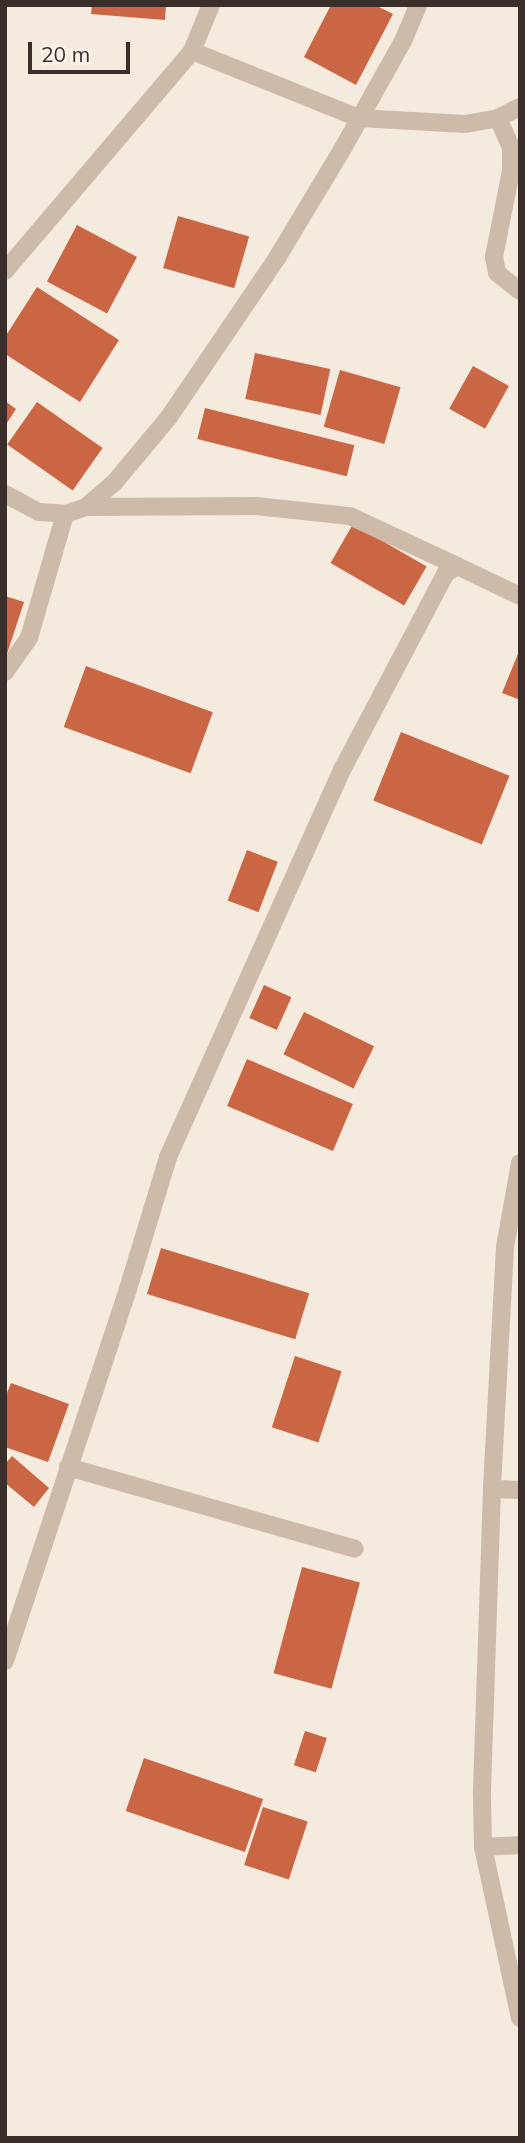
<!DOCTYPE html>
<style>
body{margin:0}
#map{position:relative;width:525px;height:2143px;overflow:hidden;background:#f4eade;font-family:Mulish,sans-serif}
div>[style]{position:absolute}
.building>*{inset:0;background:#cb6644;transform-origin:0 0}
.minor>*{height:18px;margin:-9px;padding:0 9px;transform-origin:9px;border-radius:9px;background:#cdbaa9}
span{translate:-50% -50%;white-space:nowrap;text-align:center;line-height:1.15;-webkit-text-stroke:7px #fbf4eb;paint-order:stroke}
.frame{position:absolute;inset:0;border:7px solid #392e29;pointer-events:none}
.scale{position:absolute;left:28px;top:42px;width:102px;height:32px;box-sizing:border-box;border:4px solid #392e29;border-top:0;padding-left:9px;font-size:21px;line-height:24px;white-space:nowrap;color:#392e29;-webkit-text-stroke:5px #fbf4eb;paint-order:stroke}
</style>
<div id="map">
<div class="building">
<div style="clip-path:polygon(92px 5px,166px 5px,165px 20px,91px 14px)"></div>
<div style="clip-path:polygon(331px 5px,375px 5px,393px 14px,356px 85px,304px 57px)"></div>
<div style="left:178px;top:216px;width:74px;height:54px;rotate:16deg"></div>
<div style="left:77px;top:225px;width:68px;height:64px;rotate:28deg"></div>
<div style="clip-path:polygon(37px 287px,119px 340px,80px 402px,5px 354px,5px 337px)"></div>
<div style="left:255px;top:353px;width:77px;height:47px;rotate:12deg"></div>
<div style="left:473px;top:366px;width:41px;height:49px;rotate:29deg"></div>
<div style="left:340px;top:370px;width:63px;height:59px;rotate:16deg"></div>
<div style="clip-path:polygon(5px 401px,16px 409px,5px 426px)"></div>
<div style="left:37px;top:402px;width:80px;height:52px;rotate:35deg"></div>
<div style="left:205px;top:408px;width:154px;height:32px;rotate:14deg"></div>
<div style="left:353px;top:524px;width:85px;height:45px;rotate:30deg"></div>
<div style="clip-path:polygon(5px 596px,24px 602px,6px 657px,5px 657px)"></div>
<div style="clip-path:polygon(520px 649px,520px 700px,502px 693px)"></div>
<div style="left:86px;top:666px;width:135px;height:65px;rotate:20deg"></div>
<div style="left:401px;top:732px;width:117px;height:74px;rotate:22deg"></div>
<div style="left:247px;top:850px;width:33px;height:54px;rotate:21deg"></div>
<div style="left:264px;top:985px;width:30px;height:36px;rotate:24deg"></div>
<div style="left:304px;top:1012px;width:78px;height:47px;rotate:26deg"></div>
<div style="left:247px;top:1059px;width:115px;height:51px;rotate:23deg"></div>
<div style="left:161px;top:1248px;width:155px;height:48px;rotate:17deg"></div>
<div style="left:295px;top:1356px;width:49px;height:75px;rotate:18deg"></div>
<div style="clip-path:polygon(11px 1383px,69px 1404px,48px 1462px,5px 1447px,5px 1398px)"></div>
<div style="clip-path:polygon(12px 1456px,49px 1488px,34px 1507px,5px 1483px,5px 1464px)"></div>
<div style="left:302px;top:1567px;width:60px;height:110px;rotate:15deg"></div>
<div style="left:305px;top:1731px;width:23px;height:36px;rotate:18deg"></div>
<div style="left:144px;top:1758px;width:126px;height:56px;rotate:19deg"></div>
<div style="left:263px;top:1807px;width:47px;height:61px;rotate:18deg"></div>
</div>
<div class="minor">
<div style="left:192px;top:51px;width:180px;rotate:21.9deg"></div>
<div style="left:359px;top:118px;width:106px;rotate:3.2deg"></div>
<div style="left:465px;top:124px;width:34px;rotate:-10deg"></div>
<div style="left:498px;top:118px;width:25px;rotate:-27deg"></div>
<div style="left:498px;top:118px;width:32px;rotate:66deg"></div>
<div style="left:511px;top:147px;width:24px;rotate:90deg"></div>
<div style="left:511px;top:171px;width:88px;rotate:101.2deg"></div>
<div style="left:494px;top:257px;width:16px;rotate:79deg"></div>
<div style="left:497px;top:273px;width:29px;rotate:38deg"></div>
<div style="left:5px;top:271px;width:289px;rotate:-49.6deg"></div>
<div style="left:192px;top:51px;width:50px;rotate:-67.6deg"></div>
<div style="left:5px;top:494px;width:38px;rotate:28deg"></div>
<div style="left:39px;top:512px;width:26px;rotate:4deg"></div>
<div style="left:65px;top:514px;width:22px;rotate:-18deg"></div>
<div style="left:86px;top:507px;width:37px;rotate:-41deg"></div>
<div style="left:114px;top:483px;width:86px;rotate:-50.2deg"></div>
<div style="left:169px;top:417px;width:192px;rotate:-55.8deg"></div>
<div style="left:277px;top:258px;width:126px;rotate:-59deg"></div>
<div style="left:342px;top:150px;width:125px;rotate:-60.8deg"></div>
<div style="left:403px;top:41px;width:39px;rotate:-67deg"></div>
<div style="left:86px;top:507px;width:170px;rotate:-0.3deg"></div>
<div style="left:256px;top:506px;width:95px;rotate:6.1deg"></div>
<div style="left:350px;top:516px;width:118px;rotate:25deg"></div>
<div style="left:5px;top:672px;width:42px;rotate:-54.8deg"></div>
<div style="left:29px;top:638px;width:129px;rotate:-73.8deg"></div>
<div style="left:520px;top:1163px;width:85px;rotate:100.1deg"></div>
<div style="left:505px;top:1247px;width:242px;rotate:93.1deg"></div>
<div style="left:492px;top:1489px;width:307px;rotate:91.9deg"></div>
<div style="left:482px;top:1796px;width:51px;rotate:88.9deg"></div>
<div style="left:483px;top:1847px;width:175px;rotate:77.8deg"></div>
<div style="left:68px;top:1467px;width:298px;rotate:15.9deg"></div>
<div style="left:492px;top:1489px;width:28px;rotate:2deg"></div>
<div style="left:5px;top:1661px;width:392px;rotate:-71.7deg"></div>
<div style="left:128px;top:1289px;width:138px;rotate:-73.1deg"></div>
<div style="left:168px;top:1157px;width:427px;rotate:-65.8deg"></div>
<div style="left:343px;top:768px;width:221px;rotate:-62.2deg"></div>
<div style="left:446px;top:573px;width:13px;rotate:-32deg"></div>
<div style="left:457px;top:566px;width:70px;rotate:25.5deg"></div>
<div style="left:483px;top:1847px;width:37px;rotate:-3deg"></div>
</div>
<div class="frame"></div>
<div class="scale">20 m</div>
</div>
